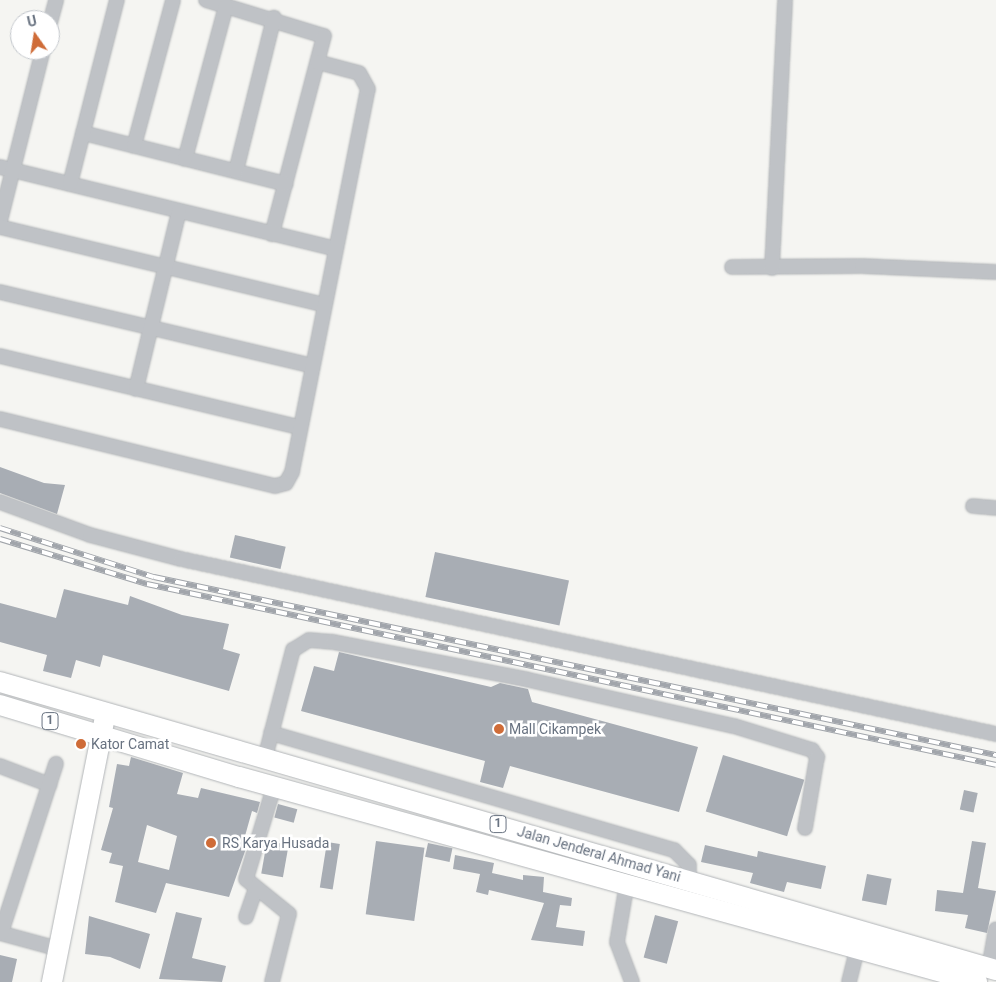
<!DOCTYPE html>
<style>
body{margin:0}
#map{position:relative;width:996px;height:982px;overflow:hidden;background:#f5f5f2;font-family:Roboto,sans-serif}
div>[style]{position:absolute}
.building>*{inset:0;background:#a8adb4;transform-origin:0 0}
.roads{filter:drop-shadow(0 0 1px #b2b5b8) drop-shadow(0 0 1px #b2b5b8)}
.minor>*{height:14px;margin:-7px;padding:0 7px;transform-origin:7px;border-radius:7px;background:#bfc2c6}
.highway>*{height:20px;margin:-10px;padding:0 10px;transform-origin:10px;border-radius:10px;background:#fff}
.rail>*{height:5.5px;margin-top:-2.75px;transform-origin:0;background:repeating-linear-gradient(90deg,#fff 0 11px,#a1a5ab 0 22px);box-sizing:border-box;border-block:1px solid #a1a5ab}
.dots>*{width:14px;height:14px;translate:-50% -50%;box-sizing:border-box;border:2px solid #fff;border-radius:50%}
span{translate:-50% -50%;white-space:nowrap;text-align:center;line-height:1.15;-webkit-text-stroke:5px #fff;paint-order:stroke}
.shield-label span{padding:1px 4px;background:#fff;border:1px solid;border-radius:4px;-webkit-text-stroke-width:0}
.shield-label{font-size:12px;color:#687280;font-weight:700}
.poi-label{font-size:14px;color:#687280}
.left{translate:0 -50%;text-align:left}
.street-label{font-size:14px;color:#687280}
.north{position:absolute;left:10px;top:10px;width:50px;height:50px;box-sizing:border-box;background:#fff;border:1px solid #c3c7cc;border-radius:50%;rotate:347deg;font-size:14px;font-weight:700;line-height:20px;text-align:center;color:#687280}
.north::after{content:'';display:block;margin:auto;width:18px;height:22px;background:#cf6c38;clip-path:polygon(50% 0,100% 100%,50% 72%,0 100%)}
</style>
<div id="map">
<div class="building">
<div style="clip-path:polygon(0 467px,44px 483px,65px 485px,57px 514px,0 493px)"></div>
<div style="left:235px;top:535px;width:52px;height:23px;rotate:13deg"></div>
<div style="left:435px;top:552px;width:137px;height:46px;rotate:12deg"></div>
<div style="clip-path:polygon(64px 589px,128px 605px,130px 596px,182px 615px,229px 624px,223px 649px,240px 654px,229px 691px,103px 655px,100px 667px,76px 660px,71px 678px,43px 671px,47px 655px,0 642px,0 603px,56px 618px)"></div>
<div style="clip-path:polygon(339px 652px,491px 687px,500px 683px,528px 689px,532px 702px,698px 747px,679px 812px,510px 766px,503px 788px,480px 782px,485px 761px,301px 711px,314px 666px,334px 671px)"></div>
<div style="left:723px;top:755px;width:85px;height:59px;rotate:17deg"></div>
<div style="clip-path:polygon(evenodd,131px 757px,183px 773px,177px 794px,198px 798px,201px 788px,260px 802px,257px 813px,252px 811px,245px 836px,250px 837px,229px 897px,166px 883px,156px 913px,115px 902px,123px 866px,109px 863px,112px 853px,101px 850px,113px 808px,109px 807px,117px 764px,129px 766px,131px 757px,147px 825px,177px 836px,169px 870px,138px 862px,147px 825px)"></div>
<div style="left:964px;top:790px;width:14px;height:20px;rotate:12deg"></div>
<div style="left:278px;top:804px;width:20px;height:14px;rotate:15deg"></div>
<div style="left:267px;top:841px;width:22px;height:33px;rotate:10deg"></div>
<div style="left:376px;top:841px;width:49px;height:74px;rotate:8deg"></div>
<div style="clip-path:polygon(972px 841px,986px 843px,978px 888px,996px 891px,987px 933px,965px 928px,968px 915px,935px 911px,937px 890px,963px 893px)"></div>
<div style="left:327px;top:842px;width:13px;height:46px;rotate:9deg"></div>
<div style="left:428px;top:843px;width:25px;height:14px;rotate:12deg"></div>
<div style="clip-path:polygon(705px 845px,757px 857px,758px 851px,826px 866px,821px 889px,787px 882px,784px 892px,750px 883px,753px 873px,701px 862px)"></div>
<div style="clip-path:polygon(455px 855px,494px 863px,492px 873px,523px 880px,523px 875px,544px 877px,543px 892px,572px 898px,571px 906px,560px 905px,556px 927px,585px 931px,583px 946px,531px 940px,544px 903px,489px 890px,488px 895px,476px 892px,480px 874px,453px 869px)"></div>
<div style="left:867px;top:874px;width:25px;height:27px;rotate:11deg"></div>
<div style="clip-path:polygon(176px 912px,202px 918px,192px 958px,226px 966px,222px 982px,159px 979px)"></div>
<div style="left:655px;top:915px;width:24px;height:44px;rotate:15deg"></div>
<div style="clip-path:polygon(89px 916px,150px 934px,140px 969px,110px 957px,85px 954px)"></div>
<div style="clip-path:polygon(0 955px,17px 959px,12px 982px,0 982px)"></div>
</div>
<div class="roads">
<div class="minor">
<div style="left:206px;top:0;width:123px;rotate:17deg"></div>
<div style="left:324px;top:36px;width:205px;rotate:104.7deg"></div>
<div style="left:50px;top:23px;width:24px;rotate:-75deg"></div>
<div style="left:83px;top:133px;width:209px;rotate:14.1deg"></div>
<div style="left:134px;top:146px;width:151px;rotate:-75deg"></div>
<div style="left:185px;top:159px;width:158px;rotate:-75deg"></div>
<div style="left:0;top:167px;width:343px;rotate:13.7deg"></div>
<div style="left:236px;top:171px;width:158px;rotate:-76.1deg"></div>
<div style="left:70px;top:184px;width:190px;rotate:-75.7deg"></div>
<div style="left:0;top:221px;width:176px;rotate:-75.9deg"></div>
<div style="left:0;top:227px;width:330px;rotate:13.5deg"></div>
<div style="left:732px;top:267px;width:130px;rotate:-0.4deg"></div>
<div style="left:862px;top:266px;width:134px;rotate:2.6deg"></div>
<div style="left:772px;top:268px;width:268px;rotate:-87.2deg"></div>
<div style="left:0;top:292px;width:318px;rotate:13.3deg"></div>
<div style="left:0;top:356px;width:305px;rotate:13.4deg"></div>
<div style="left:136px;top:389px;width:183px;rotate:-76.4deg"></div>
<div style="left:0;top:419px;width:283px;rotate:13.7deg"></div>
<div style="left:275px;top:486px;width:11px;rotate:-15deg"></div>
<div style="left:286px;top:483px;width:13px;rotate:-61deg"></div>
<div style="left:292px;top:472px;width:390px;rotate:-78.8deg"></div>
<div style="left:368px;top:89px;width:18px;rotate:-119deg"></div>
<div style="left:359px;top:73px;width:43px;rotate:-165.3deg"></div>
<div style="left:0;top:502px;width:96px;rotate:20.1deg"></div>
<div style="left:90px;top:535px;width:94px;rotate:14.8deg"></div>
<div style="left:181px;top:559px;width:834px;rotate:12.12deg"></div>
<div style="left:973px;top:506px;width:23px;rotate:5deg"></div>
<div style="left:271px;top:733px;width:420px;rotate:16.2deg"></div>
<div style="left:674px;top:850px;width:21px;rotate:45deg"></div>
<div style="left:689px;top:865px;width:14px;rotate:90deg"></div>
<div style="left:265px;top:758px;width:112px;rotate:-75.5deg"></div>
<div style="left:293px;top:650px;width:19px;rotate:-32deg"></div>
<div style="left:309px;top:640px;width:24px;rotate:5deg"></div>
<div style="left:333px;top:642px;width:196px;rotate:10.9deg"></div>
<div style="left:525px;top:679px;width:214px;rotate:12.7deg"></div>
<div style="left:734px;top:726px;width:82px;rotate:17.1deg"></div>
<div style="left:812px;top:750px;width:9px;rotate:54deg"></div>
<div style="left:817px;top:757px;width:72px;rotate:99.6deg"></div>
<div style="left:0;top:766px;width:53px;rotate:20.8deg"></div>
<div style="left:627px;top:883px;width:60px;rotate:99.6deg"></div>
<div style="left:617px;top:942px;width:43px;rotate:69.4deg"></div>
<div style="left:246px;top:917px;width:28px;rotate:-71deg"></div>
<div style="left:0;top:933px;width:61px;rotate:15.2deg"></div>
<div style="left:1px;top:933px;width:178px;rotate:-72deg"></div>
<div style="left:989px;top:968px;width:39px;rotate:-80deg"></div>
<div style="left:272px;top:982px;width:70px;rotate:-76deg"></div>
<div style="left:289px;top:914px;width:55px;rotate:-140.9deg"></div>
<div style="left:246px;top:879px;width:96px;rotate:-73.1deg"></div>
<div style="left:849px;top:982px;width:34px;rotate:-76deg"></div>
</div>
<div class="highway">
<div style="left:0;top:682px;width:1037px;rotate:16.13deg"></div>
<div style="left:0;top:705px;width:250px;rotate:16.8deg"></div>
<div style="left:239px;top:777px;width:766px;rotate:15.52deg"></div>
<div style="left:52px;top:982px;width:265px;rotate:-78.7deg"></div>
</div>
</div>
<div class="rail">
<div style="left:0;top:528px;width:162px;rotate:17.7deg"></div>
<div style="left:154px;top:577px;width:861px;rotate:11.94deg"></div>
<div style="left:0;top:539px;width:154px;rotate:17deg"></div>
<div style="left:147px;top:584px;width:868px;rotate:12.03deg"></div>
</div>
<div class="dots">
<div style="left:499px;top:729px;background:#cf6c38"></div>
<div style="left:81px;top:744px;background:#cf6c38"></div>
<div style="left:211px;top:843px;background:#cf6c38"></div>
</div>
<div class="shield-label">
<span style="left:50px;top:721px">1</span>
<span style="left:498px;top:824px">1</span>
</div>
<div class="poi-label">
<span class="left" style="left:509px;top:729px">Mall Cikampek</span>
<span class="left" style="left:91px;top:744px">Kator Camat</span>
<span class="left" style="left:222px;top:843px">RS Karya Husada</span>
</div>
<div class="street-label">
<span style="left:599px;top:854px;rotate:16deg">Jalan Jenderal Ahmad Yani</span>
</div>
<div class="north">U</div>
</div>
